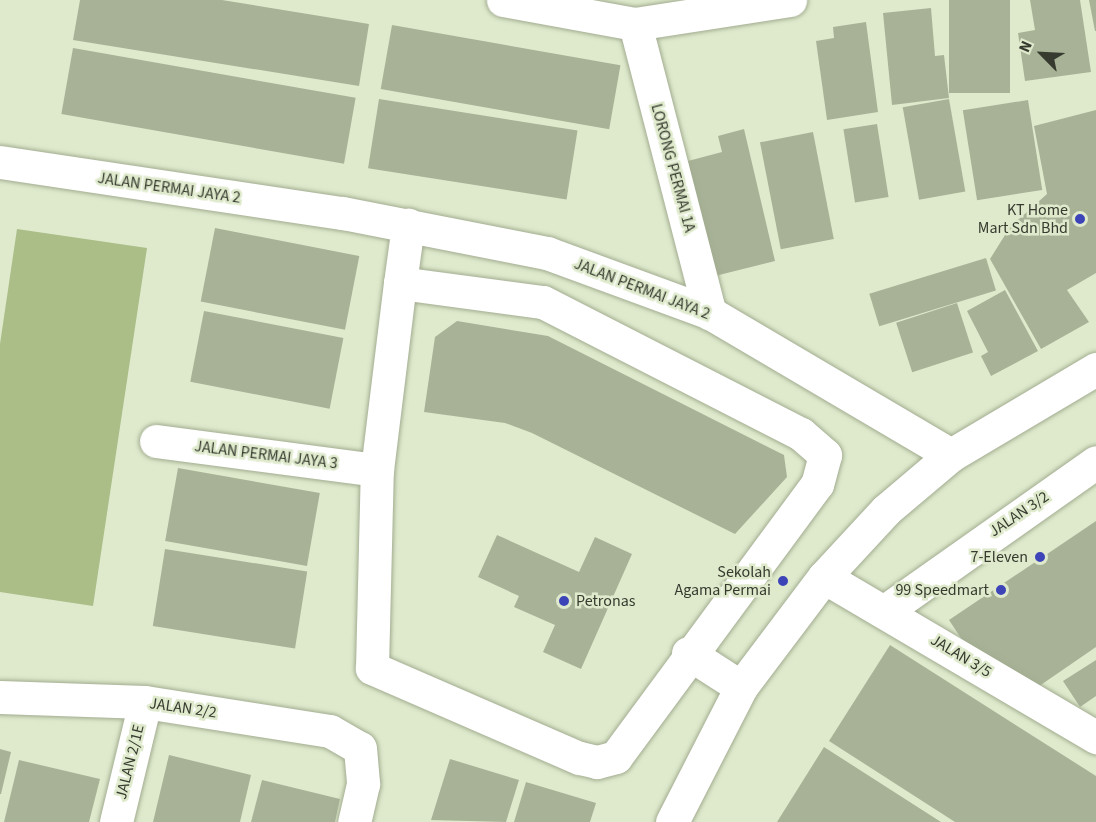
<!DOCTYPE html>
<style>
body{margin:0}
#map{position:relative;width:1096px;height:822px;overflow:hidden;background:#dfeacd;font-family:"Source Sans 3",sans-serif}
div>[style]{position:absolute}
.green>*{inset:0;background:#abbe88}
.building>*{inset:0;background:#a8b297;transform-origin:0 0}
.roads{filter:drop-shadow(0 0 2px #a2ac90) drop-shadow(0 0 2px #a2ac90)}
.minor>*{height:33px;margin:-16.5px;padding:0 16.5px;transform-origin:16.5px;border-radius:16.5px;background:#fff}
.dots>*{width:16px;height:16px;translate:-50% -50%;box-sizing:border-box;border:3px solid #dfeacd;border-radius:50%}
span{translate:-50% -50%;white-space:nowrap;text-align:center;line-height:1.15;-webkit-text-stroke:5px #dfeacd;paint-order:stroke}
.street-label{font-size:16px;color:#373b2f}
.poi-label{font-size:16px;color:#373b2f}
.right{translate:-100% -50%;text-align:right}
.left{translate:0 -50%;text-align:left}
.north{position:absolute;left:1012px;top:24px;width:60px;height:60px;-webkit-text-stroke:4px #dfeacd;paint-order:stroke;rotate:294deg;font-size:16px;font-weight:700;line-height:24px;text-align:center;color:#373b2f}
.north::after{content:'';display:block;margin:auto;width:21px;height:27px;background:#373b2f;clip-path:polygon(50% 0,100% 100%,50% 72%,0 100%)}
</style>
<div id="map">
<div class="green">
<div style="clip-path:polygon(17px 229px,147px 248px,93px 606px,0 592px,0 344px)"></div>
</div>
<div class="building">
<div style="clip-path:polygon(80px 0,222px 0,369px 24px,359px 86px,73px 40px)"></div>
<div style="left:949px;top:0;width:61px;height:93px"></div>
<div style="clip-path:polygon(1030px 0,1080px 0,1091px 72px,1025px 81px,1018px 33px,1035px 30px)"></div>
<div style="clip-path:polygon(1089px 0,1096px 0,1096px 31px,1095px 31px)"></div>
<div style="clip-path:polygon(931px 8px,935px 56px,944px 55px,949px 98px,892px 105px,883px 13px)"></div>
<div style="clip-path:polygon(866px 22px,878px 112px,827px 120px,816px 41px,834px 38px,833px 27px)"></div>
<div style="left:392px;top:25px;width:232px;height:65px;rotate:10deg"></div>
<div style="left:73px;top:48px;width:287px;height:67px;rotate:10deg"></div>
<div style="left:379px;top:99px;width:201px;height:70px;rotate:9deg"></div>
<div style="left:949px;top:99px;width:94px;height:47px;rotate:80deg"></div>
<div style="left:1028px;top:100px;width:91px;height:66px;rotate:81deg"></div>
<div style="clip-path:polygon(1096px 110px,1096px 273px,1067px 290px,1089px 322px,1041px 349px,990px 259px,1010px 227px,1047px 194px,1034px 126px)"></div>
<div style="left:877px;top:124px;width:74px;height:34px;rotate:81deg"></div>
<div style="clip-path:polygon(744px 129px,775px 261px,715px 276px,688px 161px,722px 152px,718px 136px)"></div>
<div style="left:813px;top:132px;width:109px;height:54px;rotate:79deg"></div>
<div style="left:215px;top:228px;width:147px;height:75px;rotate:11deg"></div>
<div style="left:986px;top:258px;width:34px;height:122px;rotate:73deg"></div>
<div style="clip-path:polygon(1005px 290px,1038px 351px,991px 376px,981px 356px,988px 352px,967px 311px)"></div>
<div style="left:957px;top:303px;width:52px;height:64px;rotate:72deg"></div>
<div style="left:204px;top:311px;width:142px;height:72px;rotate:11deg"></div>
<div style="clip-path:polygon(457px 321px,548px 336px,784px 455px,787px 477px,735px 534px,532px 433px,505px 423px,424px 412px,435px 337px)"></div>
<div style="left:178px;top:468px;width:144px;height:74px;rotate:10deg"></div>
<div style="clip-path:polygon(1096px 521px,1096px 647px,1032px 691px,970px 652px,949px 620px)"></div>
<div style="clip-path:polygon(497px 535px,579px 572px,595px 537px,632px 554px,581px 669px,543px 652px,555px 625px,514px 607px,519px 596px,478px 577px)"></div>
<div style="left:165px;top:549px;width:144px;height:78px;rotate:9deg"></div>
<div style="clip-path:polygon(890px 645px,1096px 776px,1096px 822px,955px 822px,829px 741px)"></div>
<div style="clip-path:polygon(1096px 660px,1096px 696px,1080px 707px,1063px 681px)"></div>
<div style="clip-path:polygon(824px 747px,877px 781px,941px 822px,777px 822px)"></div>
<div style="clip-path:polygon(0 749px,11px 752px,1px 794px,0 794px)"></div>
<div style="clip-path:polygon(169px 755px,251px 775px,240px 822px,153px 822px)"></div>
<div style="clip-path:polygon(450px 759px,519px 780px,506px 822px,431px 820px)"></div>
<div style="clip-path:polygon(19px 760px,100px 779px,89px 822px,4px 822px)"></div>
<div style="clip-path:polygon(262px 780px,340px 799px,335px 822px,251px 822px)"></div>
<div style="clip-path:polygon(526px 782px,596px 803px,590px 822px,514px 822px)"></div>
</div>
<div class="roads">
<div class="minor">
<div style="left:503px;top:0;width:134px;rotate:10.3deg"></div>
<div style="left:635px;top:24px;width:299px;rotate:75.5deg"></div>
<div style="left:635px;top:24px;width:157px;rotate:-8.8deg"></div>
<div style="left:0;top:162px;width:347px;rotate:8.5deg"></div>
<div style="left:343px;top:213px;width:208px;rotate:11.1deg"></div>
<div style="left:547px;top:253px;width:174px;rotate:20.2deg"></div>
<div style="left:710px;top:313px;width:280px;rotate:30.5deg"></div>
<div style="left:400px;top:283px;width:144px;rotate:7.6deg"></div>
<div style="left:543px;top:302px;width:290px;rotate:27.1deg"></div>
<div style="left:801px;top:434px;width:32px;rotate:41deg"></div>
<div style="left:825px;top:455px;width:30px;rotate:105deg"></div>
<div style="left:817px;top:484px;width:339px;rotate:126.4deg"></div>
<div style="left:616px;top:757px;width:20px;rotate:165deg"></div>
<div style="left:597px;top:762px;width:18px;rotate:-167deg"></div>
<div style="left:579px;top:758px;width:226px;rotate:-156.5deg"></div>
<div style="left:372px;top:668px;width:198px;rotate:-88.6deg"></div>
<div style="left:377px;top:470px;width:188px;rotate:-83deg"></div>
<div style="left:400px;top:283px;width:59px;rotate:-82.1deg"></div>
<div style="left:156px;top:441px;width:223px;rotate:7.5deg"></div>
<div style="left:824px;top:577px;width:316px;rotate:30.5deg"></div>
<div style="left:885px;top:611px;width:258px;rotate:-35.2deg"></div>
<div style="left:688px;top:653px;width:63px;rotate:32.7deg"></div>
<div style="left:0;top:697px;width:145px;rotate:2deg"></div>
<div style="left:145px;top:702px;width:187px;rotate:8.9deg"></div>
<div style="left:330px;top:731px;width:34px;rotate:30deg"></div>
<div style="left:360px;top:748px;width:36px;rotate:85deg"></div>
<div style="left:363px;top:784px;width:39px;rotate:103deg"></div>
<div style="left:116px;top:822px;width:123px;rotate:-76.4deg"></div>
<div style="left:672px;top:822px;width:152px;rotate:-62.9deg"></div>
<div style="left:741px;top:687px;width:138px;rotate:-53deg"></div>
<div style="left:824px;top:577px;width:91px;rotate:-47.2deg"></div>
<div style="left:886px;top:510px;width:85px;rotate:-40.2deg"></div>
<div style="left:951px;top:455px;width:169px;rotate:-30.7deg"></div>
</div>
</div>
<div class="dots">
<div style="left:1080px;top:219px;background:#3c44b8"></div>
<div style="left:1040px;top:557px;background:#3c44b8"></div>
<div style="left:783px;top:581px;background:#3c44b8"></div>
<div style="left:1001px;top:590px;background:#3c44b8"></div>
<div style="left:564px;top:601px;background:#3c44b8"></div>
</div>
<div class="street-label">
<span style="left:673px;top:168px;rotate:75deg">LORONG PERMAI 1A</span>
<span style="left:169px;top:188px;rotate:8deg">JALAN PERMAI JAYA 2</span>
<span style="left:642px;top:289px;rotate:21deg">JALAN PERMAI JAYA 2</span>
<span style="left:266px;top:455px;rotate:7deg">JALAN PERMAI JAYA 3</span>
<span style="left:1019px;top:514px;rotate:-34deg">JALAN 3/2</span>
<span style="left:961px;top:656px;rotate:31deg">JALAN 3/5</span>
<span style="left:183px;top:708px;rotate:8deg">JALAN 2/2</span>
<span style="left:130px;top:762px;rotate:-76deg">JALAN 2/1E</span>
</div>
<div class="poi-label">
<span class="right" style="left:1068px;top:219px">KT Home<br>Mart Sdn Bhd</span>
<span class="right" style="left:1028px;top:557px">7-Eleven</span>
<span class="right" style="left:771px;top:581px">Sekolah<br>Agama Permai</span>
<span class="right" style="left:989px;top:590px">99 Speedmart</span>
<span class="left" style="left:576px;top:601px">Petronas</span>
</div>
<div class="north">N</div>
</div>
